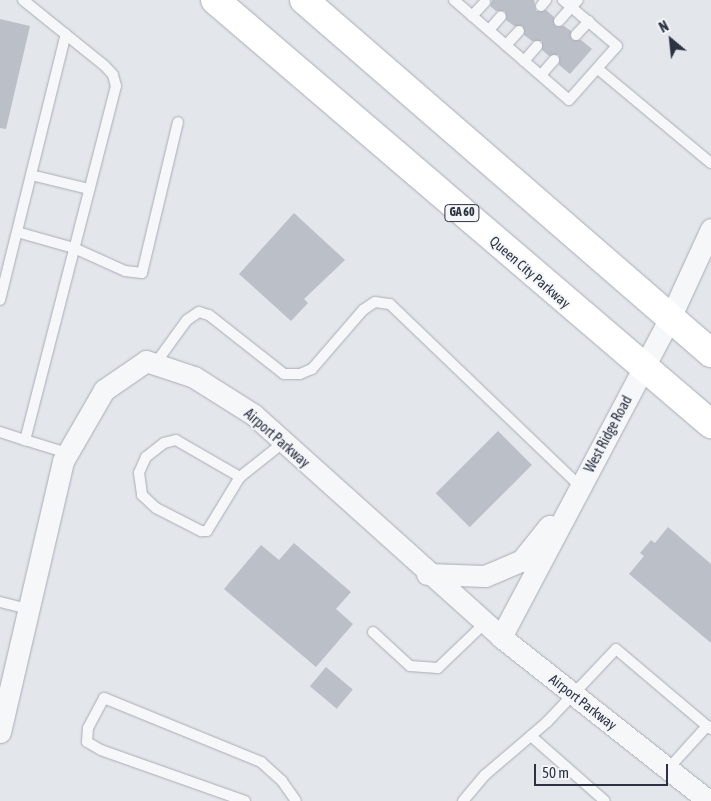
<!DOCTYPE html>
<style>
body{margin:0}
#map{position:relative;width:711px;height:801px;overflow:hidden;background:#e3e6eb;font-family:"Asap Condensed",sans-serif}
div>[style]{position:absolute}
.building>*{inset:0;background:#bbbfc8;transform-origin:0 0}
.roads{filter:drop-shadow(0 0 1px #a8adb5) drop-shadow(0 0 1px #a8adb5)}
.lane>*{height:10px;margin:-5px;padding:0 5px;transform-origin:5px;border-radius:5px;background:#f6f7f9}
.street>*{height:21px;margin:-10.5px;padding:0 10.5px;transform-origin:10.5px;border-radius:10.5px;background:#f6f7f9}
.primary>*{height:28px;margin:-14px;padding:0 14px;transform-origin:14px;border-radius:14px;background:#fff}
span{translate:-50% -50%;white-space:nowrap;text-align:center;line-height:1.15;-webkit-text-stroke:4px #f3f5f8;paint-order:stroke}
.shield-label span{padding:1px 4px;background:#f3f5f8;border:1px solid;border-radius:4px;-webkit-text-stroke-width:0}
.shield-label{font-size:12px;color:#2b3343;font-weight:700}
.street-label{font-size:14px;color:#2b3343}
.north{position:absolute;left:646px;top:15px;width:50px;height:50px;-webkit-text-stroke:4px #f3f5f8;paint-order:stroke;rotate:332deg;font-size:14px;font-weight:700;line-height:20px;text-align:center;color:#2b3343}
.north::after{content:'';display:block;margin:auto;width:18px;height:22px;background:#2b3343;clip-path:polygon(50% 0,100% 100%,50% 72%,0 100%)}
.scale{position:absolute;left:534px;top:764px;width:134px;height:22px;box-sizing:border-box;border:2px solid #2b3343;border-top:0;padding-left:6px;font-size:15px;line-height:18px;white-space:nowrap;color:#2b3343;-webkit-text-stroke:4px #f3f5f8;paint-order:stroke}
</style>
<div id="map">
<div class="building">
<div style="clip-path:polygon(492px 0,534px 0,536px 11px,546px 10px,554px 17px,555px 26px,564px 26px,571px 31px,572px 40px,581px 40px,592px 49px,570px 74px,559px 65px,559px 55px,549px 56px,542px 50px,542px 41px,532px 41px,524px 35px,523px 26px,514px 26px,506px 20px,505px 11px,496px 11px,490px 6px)"></div>
<div style="clip-path:polygon(0 19px,30px 26px,6px 129px,0 128px)"></div>
<div style="clip-path:polygon(294px 213px,345px 260px,304px 299px,308px 303px,291px 321px,239px 274px)"></div>
<div style="left:498px;top:431px;width:48px;height:88px;rotate:45deg"></div>
<div style="clip-path:polygon(668px 527px,711px 564px,711px 643px,629px 574px,644px 556px,640px 553px,651px 540px,655px 543px)"></div>
<div style="clip-path:polygon(294px 543px,351px 592px,336px 609px,353px 624px,316px 667px,224px 589px,261px 545px,279px 560px)"></div>
<div style="left:326px;top:667px;width:35px;height:25px;rotate:40deg"></div>
</div>
<div class="roads">
<div class="lane">
<div style="left:23px;top:0;width:105px;rotate:38.8deg"></div>
<div style="left:105px;top:66px;width:12px;rotate:48deg"></div>
<div style="left:113px;top:75px;width:11px;rotate:75deg"></div>
<div style="left:116px;top:86px;width:366px;rotate:104.4deg"></div>
<div style="left:25px;top:440px;width:44px;rotate:17.2deg"></div>
<div style="left:454px;top:0;width:152px;rotate:41deg"></div>
<div style="left:569px;top:100px;width:72px;rotate:-48.4deg"></div>
<div style="left:617px;top:46px;width:71px;rotate:-139.6deg"></div>
<div style="left:541px;top:6px;width:8px;rotate:-50deg"></div>
<div style="left:472px;top:16px;width:19px;rotate:-47deg"></div>
<div style="left:559px;top:21px;width:28px;rotate:-48deg"></div>
<div style="left:489px;top:30px;width:18px;rotate:-49deg"></div>
<div style="left:576px;top:35px;width:19px;rotate:-47deg"></div>
<div style="left:506px;top:45px;width:19px;rotate:-47deg"></div>
<div style="left:524px;top:61px;width:20px;rotate:-49deg"></div>
<div style="left:598px;top:69px;width:147px;rotate:39.8deg"></div>
<div style="left:541px;top:75px;width:20px;rotate:-49deg"></div>
<div style="left:31px;top:175px;width:60px;rotate:13.6deg"></div>
<div style="left:17px;top:232px;width:59px;rotate:15.7deg"></div>
<div style="left:74px;top:248px;width:56px;rotate:24.3deg"></div>
<div style="left:125px;top:271px;width:17px;rotate:7deg"></div>
<div style="left:142px;top:273px;width:155px;rotate:-76.6deg"></div>
<div style="left:0;top:300px;width:274px;rotate:-76.1deg"></div>
<div style="left:155px;top:364px;width:54px;rotate:-54deg"></div>
<div style="left:187px;top:320px;width:14px;rotate:-34deg"></div>
<div style="left:199px;top:312px;width:10px;rotate:17deg"></div>
<div style="left:209px;top:315px;width:95px;rotate:38.2deg"></div>
<div style="left:284px;top:374px;width:16px"></div>
<div style="left:300px;top:374px;width:13px;rotate:-23deg"></div>
<div style="left:312px;top:369px;width:78px;rotate:-49.2deg"></div>
<div style="left:363px;top:310px;width:14px;rotate:-34deg"></div>
<div style="left:375px;top:302px;width:15px;rotate:8deg"></div>
<div style="left:390px;top:304px;width:263px;rotate:43.8deg"></div>
<div style="left:0;top:432px;width:26px;rotate:18deg"></div>
<div style="left:240px;top:477px;width:74px;rotate:-150deg"></div>
<div style="left:176px;top:440px;width:12px;rotate:166deg"></div>
<div style="left:164px;top:443px;width:23px;rotate:142deg"></div>
<div style="left:146px;top:457px;width:17px;rotate:114deg"></div>
<div style="left:139px;top:473px;width:22px;rotate:82deg"></div>
<div style="left:142px;top:495px;width:19px;rotate:43deg"></div>
<div style="left:156px;top:508px;width:51px;rotate:27.1deg"></div>
<div style="left:201px;top:531px;width:6px"></div>
<div style="left:207px;top:531px;width:63px;rotate:-58.6deg"></div>
<div style="left:240px;top:477px;width:56px;rotate:-38.5deg"></div>
<div style="left:0;top:602px;width:30px;rotate:14deg"></div>
<div style="left:373px;top:632px;width:50px;rotate:42.6deg"></div>
<div style="left:410px;top:666px;width:28px;rotate:4deg"></div>
<div style="left:438px;top:668px;width:65px;rotate:-43.8deg"></div>
<div style="left:531px;top:736px;width:98px;rotate:41.3deg"></div>
<div style="left:668px;top:769px;width:58px;rotate:-47.8deg"></div>
<div style="left:707px;top:726px;width:5px;rotate:37deg"></div>
<div style="left:245px;top:801px;width:153px;rotate:-160.5deg"></div>
<div style="left:101px;top:750px;width:16px;rotate:-150deg"></div>
<div style="left:87px;top:742px;width:14px;rotate:-86deg"></div>
<div style="left:88px;top:728px;width:34px;rotate:-62deg"></div>
<div style="left:104px;top:698px;width:170px;rotate:22.2deg"></div>
<div style="left:261px;top:762px;width:28px;rotate:42deg"></div>
<div style="left:282px;top:781px;width:24px;rotate:55deg"></div>
<div style="left:463px;top:801px;width:34px;rotate:-50deg"></div>
<div style="left:485px;top:775px;width:82px;rotate:-40.5deg"></div>
<div style="left:547px;top:722px;width:100px;rotate:-46.6deg"></div>
<div style="left:616px;top:649px;width:119px;rotate:40.2deg"></div>
</div>
<div class="street">
<div style="left:427px;top:574px;width:58px;rotate:2deg"></div>
<div style="left:485px;top:576px;width:39px;rotate:-23deg"></div>
<div style="left:521px;top:561px;width:45px;rotate:-51.3deg"></div>
<div style="left:501px;top:637px;width:361px;rotate:-62.1deg"></div>
<div style="left:670px;top:318px;width:98px;rotate:-65.3deg"></div>
<div style="left:0;top:732px;width:278px;rotate:-76.9deg"></div>
<div style="left:63px;top:461px;width:82px;rotate:-60deg"></div>
<div style="left:104px;top:390px;width:51px;rotate:-34.6deg"></div>
<div style="left:146px;top:361px;width:51px;rotate:18.4deg"></div>
<div style="left:194px;top:377px;width:71px;rotate:32.3deg"></div>
<div style="left:254px;top:415px;width:332px;rotate:41.9deg"></div>
<div style="left:501px;top:637px;width:265px;rotate:38.3deg"></div>
</div>
<div class="primary">
<div style="left:215px;top:0;width:653px;rotate:40.53deg"></div>
<div style="left:304px;top:0;width:539px;rotate:40.94deg"></div>
</div>
</div>
<div class="shield-label">
<span style="left:462px;top:213px">GA 60</span>
</div>
<div class="street-label">
<span style="left:530px;top:272px;rotate:41deg">Queen City Parkway</span>
<span style="left:608px;top:434px;rotate:-62deg">West Ridge Road</span>
<span style="left:277px;top:438px;rotate:41deg">Airport Parkway</span>
<span style="left:583px;top:702px;rotate:38deg">Airport Parkway</span>
</div>
<div class="north">N</div>
<div class="scale">50 m</div>
</div>
